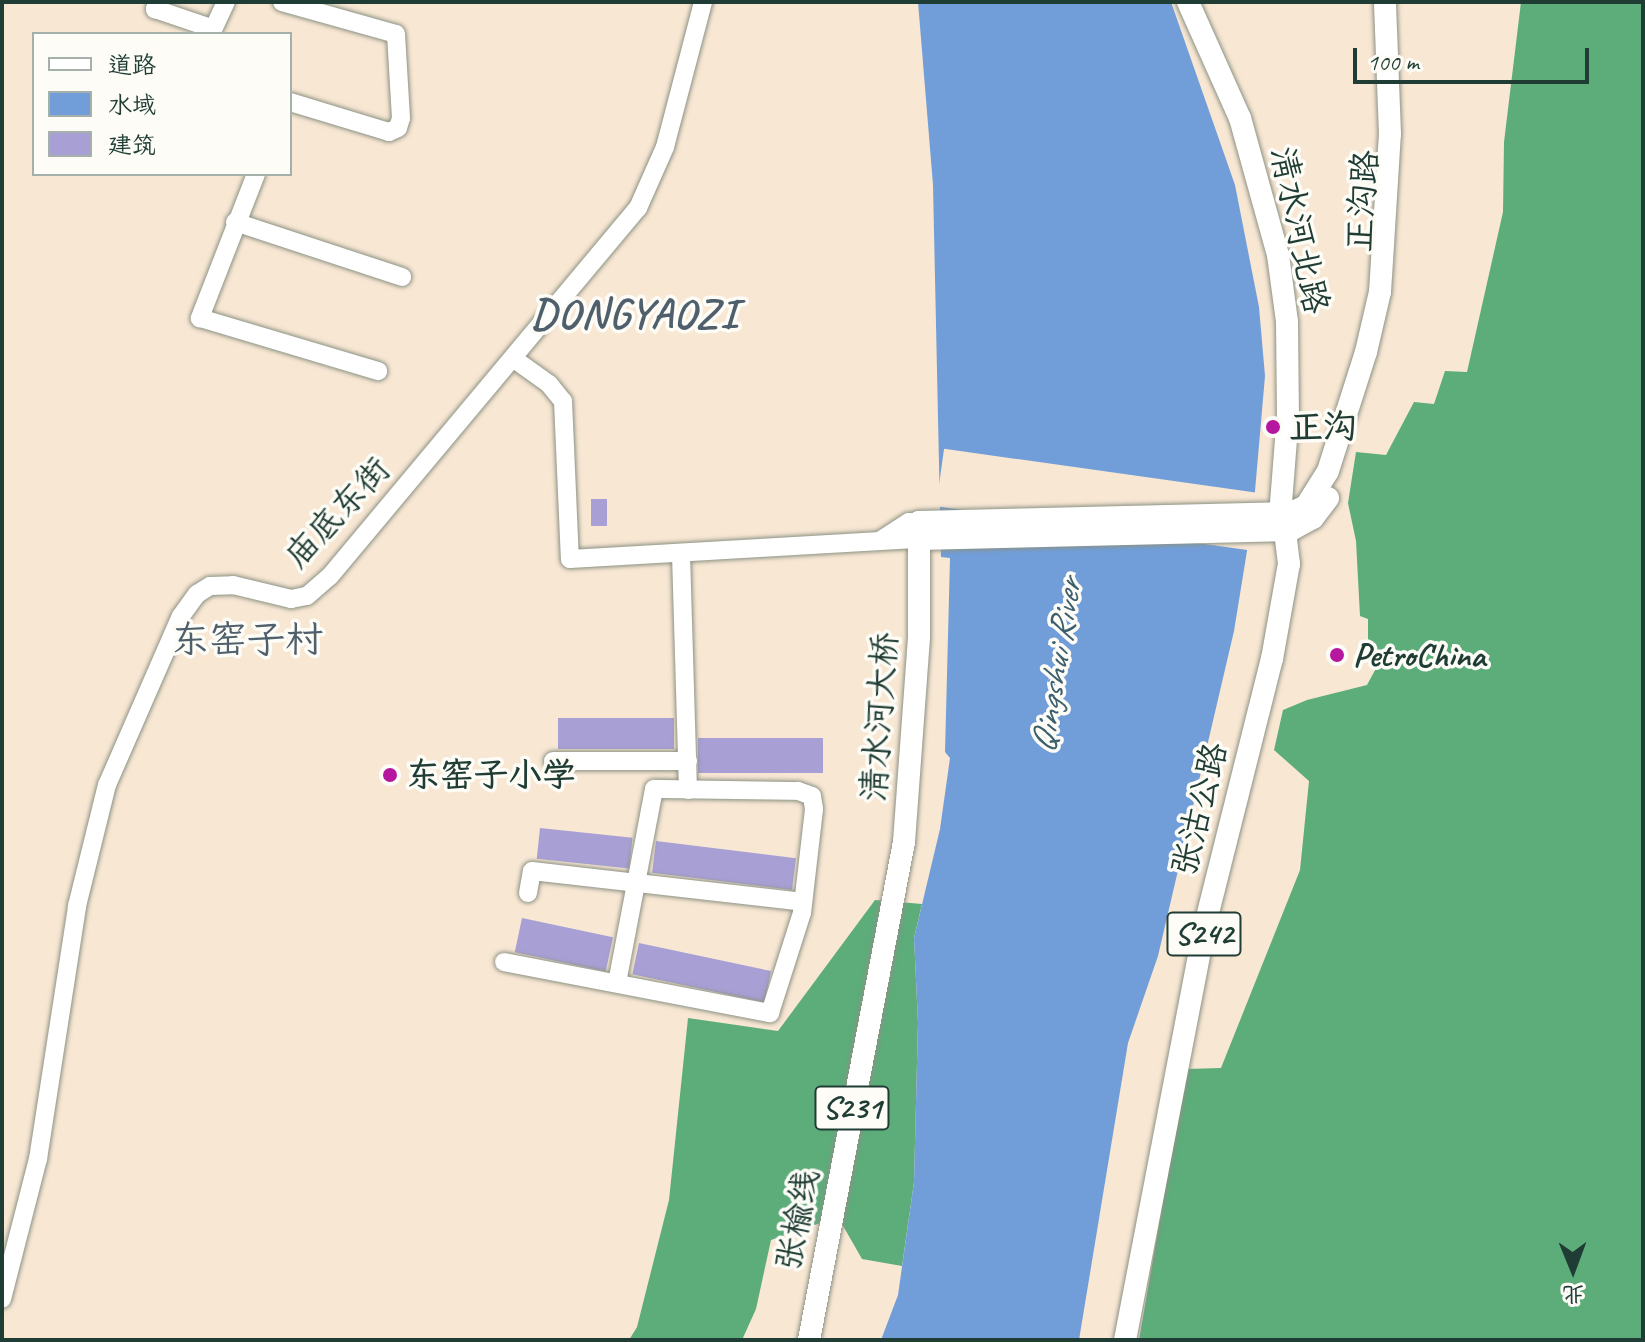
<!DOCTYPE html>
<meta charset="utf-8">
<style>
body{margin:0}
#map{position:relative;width:1645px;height:1342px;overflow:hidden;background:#f8e7d3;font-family:Caveat,"LXGW WenKai TC",sans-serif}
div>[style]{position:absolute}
.forest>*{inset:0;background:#5cad7a}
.water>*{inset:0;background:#719ed9}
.pier>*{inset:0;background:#f8e7d3;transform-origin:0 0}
.building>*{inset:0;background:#a8a0d5;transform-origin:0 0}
.roads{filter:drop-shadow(0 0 2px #8c9284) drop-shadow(0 0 2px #8c9284)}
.minor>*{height:18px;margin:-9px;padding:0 9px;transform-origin:9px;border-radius:9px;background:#fff}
.major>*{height:22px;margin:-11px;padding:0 11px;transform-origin:11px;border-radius:11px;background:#fff}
.dots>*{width:22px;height:22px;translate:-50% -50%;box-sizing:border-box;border:4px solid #fdfcf7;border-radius:50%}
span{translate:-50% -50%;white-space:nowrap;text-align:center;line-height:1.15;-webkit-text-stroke:7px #fdfcf7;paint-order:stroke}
.shield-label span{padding:2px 6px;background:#fdfcf7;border:2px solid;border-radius:6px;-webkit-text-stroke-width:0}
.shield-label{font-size:32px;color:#1f3d34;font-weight:700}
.street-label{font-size:34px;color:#1f3d34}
.poi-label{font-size:34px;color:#1f3d34;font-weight:700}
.left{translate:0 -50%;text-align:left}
.water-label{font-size:36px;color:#3c5f6e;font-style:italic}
.quarter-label{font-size:38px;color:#4f606c}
.district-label{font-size:42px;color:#4f606c;font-weight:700;letter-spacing:2px}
.frame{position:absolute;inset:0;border:4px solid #1f3d34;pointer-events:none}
.legend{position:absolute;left:32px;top:32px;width:260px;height:144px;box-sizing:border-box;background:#fdfcf7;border:2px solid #a4b0a9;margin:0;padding:10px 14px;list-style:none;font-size:24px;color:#1f3d34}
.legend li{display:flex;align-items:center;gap:16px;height:40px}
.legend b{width:40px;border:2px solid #a4b0a9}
.north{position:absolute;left:1533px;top:1230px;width:80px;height:80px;-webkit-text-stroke:6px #fdfcf7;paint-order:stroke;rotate:179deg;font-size:22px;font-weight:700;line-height:32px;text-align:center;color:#1f3d34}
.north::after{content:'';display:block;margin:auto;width:28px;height:36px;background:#1f3d34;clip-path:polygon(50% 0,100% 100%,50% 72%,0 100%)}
.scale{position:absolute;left:1353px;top:48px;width:236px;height:36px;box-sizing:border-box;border:4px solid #1f3d34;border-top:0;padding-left:10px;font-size:24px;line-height:28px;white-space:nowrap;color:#1f3d34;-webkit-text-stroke:6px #fdfcf7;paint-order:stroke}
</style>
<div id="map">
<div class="forest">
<div style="clip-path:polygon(1521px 2px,1643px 2px,1643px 1340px,1139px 1340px,1186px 1069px,1221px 1068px,1300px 870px,1309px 781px,1274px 750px,1283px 710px,1307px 700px,1367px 685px,1380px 661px,1368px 649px,1368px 619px,1360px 616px,1356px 541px,1348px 503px,1356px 452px,1386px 455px,1414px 402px,1434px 404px,1445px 371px,1467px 372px,1503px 212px,1504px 142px)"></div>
<div style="clip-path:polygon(875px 900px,922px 904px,914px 938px,918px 1022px,914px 1182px,902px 1266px,862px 1259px,838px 1217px,771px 1240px,756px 1309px,742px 1340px,629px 1340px,637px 1327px,669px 1200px,688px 1018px,778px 1031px)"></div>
</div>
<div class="water">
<div style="clip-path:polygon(918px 2px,1171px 2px,1235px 185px,1259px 307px,1265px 376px,1253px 514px,1234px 631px,1158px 956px,1128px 1043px,1079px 1340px,881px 1340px,898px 1295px,914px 1182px,918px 1022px,914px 938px,940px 829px,950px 758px,945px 752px,950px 558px,941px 557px,933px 185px)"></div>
</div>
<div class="pier">
<div style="left:1259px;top:493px;width:58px;height:318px;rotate:98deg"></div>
</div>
<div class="building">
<div style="left:607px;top:499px;width:27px;height:16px;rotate:90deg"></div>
<div style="left:558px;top:718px;width:116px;height:31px"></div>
<div style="left:823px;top:738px;width:35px;height:125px;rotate:90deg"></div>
<div style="left:540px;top:828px;width:93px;height:31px;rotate:6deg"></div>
<div style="left:656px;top:841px;width:141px;height:32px;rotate:7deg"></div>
<div style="left:522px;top:918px;width:93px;height:35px;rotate:12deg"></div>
<div style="left:639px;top:943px;width:135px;height:32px;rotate:12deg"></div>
</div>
<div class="roads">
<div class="minor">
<div style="left:158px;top:2px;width:8px;rotate:113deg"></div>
<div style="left:155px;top:9px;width:59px;rotate:18.7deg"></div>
<div style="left:282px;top:2px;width:118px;rotate:15.7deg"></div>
<div style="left:396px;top:34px;width:84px;rotate:86.6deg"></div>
<div style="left:401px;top:118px;width:10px;rotate:107deg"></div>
<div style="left:398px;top:128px;width:10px;rotate:156deg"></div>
<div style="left:389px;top:132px;width:103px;rotate:-163.1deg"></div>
<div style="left:211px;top:34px;width:35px;rotate:-65deg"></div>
<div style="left:256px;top:174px;width:155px;rotate:111.3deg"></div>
<div style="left:200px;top:318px;width:186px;rotate:16.6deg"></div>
<div style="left:235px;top:222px;width:176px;rotate:18.2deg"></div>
<div style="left:514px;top:359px;width:43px;rotate:35.5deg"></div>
<div style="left:549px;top:384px;width:22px;rotate:51deg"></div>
<div style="left:563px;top:401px;width:158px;rotate:87.5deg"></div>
<div style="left:570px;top:559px;width:350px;rotate:-3.3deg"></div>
<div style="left:881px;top:540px;width:33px;rotate:-33deg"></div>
<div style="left:909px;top:522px;width:10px"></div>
<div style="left:681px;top:554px;width:236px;rotate:88.3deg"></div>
<div style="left:553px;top:761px;width:135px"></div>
<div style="left:528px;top:893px;width:22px;rotate:-80deg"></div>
<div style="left:532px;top:871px;width:273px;rotate:6.5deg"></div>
<div style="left:504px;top:962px;width:271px;rotate:10.9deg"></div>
<div style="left:770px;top:1013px;width:105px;rotate:-72.3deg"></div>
<div style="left:802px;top:913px;width:105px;rotate:-83.4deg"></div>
<div style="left:814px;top:809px;width:13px;rotate:-99deg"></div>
<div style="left:812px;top:796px;width:15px;rotate:-160deg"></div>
<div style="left:798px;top:791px;width:144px;rotate:-179.2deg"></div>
<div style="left:654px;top:789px;width:197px;rotate:100.8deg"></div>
<div style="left:2px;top:1299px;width:145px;rotate:-75.6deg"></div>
<div style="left:38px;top:1159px;width:256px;rotate:-81.2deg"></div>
<div style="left:77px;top:906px;width:125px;rotate:-76.1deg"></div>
<div style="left:107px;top:785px;width:184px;rotate:-66.4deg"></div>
<div style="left:181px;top:616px;width:27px;rotate:-54deg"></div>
<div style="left:197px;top:594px;width:15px;rotate:-32deg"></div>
<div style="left:210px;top:586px;width:23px;rotate:-2deg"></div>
<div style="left:233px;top:585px;width:60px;rotate:13.6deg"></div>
<div style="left:291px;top:599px;width:16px;rotate:-11deg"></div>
<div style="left:307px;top:596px;width:30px;rotate:-41deg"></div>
<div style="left:330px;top:576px;width:480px;rotate:-50.1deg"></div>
<div style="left:638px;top:208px;width:67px;rotate:-66.1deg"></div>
<div style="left:665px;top:147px;width:150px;rotate:-75.3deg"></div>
</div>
<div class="major">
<div style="left:1188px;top:2px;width:127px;rotate:65.9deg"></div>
<div style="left:1240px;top:118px;width:142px;rotate:74.5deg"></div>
<div style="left:1278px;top:255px;width:68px;rotate:82.3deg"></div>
<div style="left:1287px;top:322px;width:92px;rotate:89.4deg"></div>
<div style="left:1288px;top:414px;width:114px;rotate:94.5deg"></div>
<div style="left:919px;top:539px;width:372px;rotate:-1.4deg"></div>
<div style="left:1291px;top:530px;width:25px;rotate:-29deg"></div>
<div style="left:1313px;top:518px;width:25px;rotate:-53deg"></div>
<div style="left:809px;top:1340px;width:507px;rotate:-79.2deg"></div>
<div style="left:904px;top:842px;width:206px;rotate:-85.8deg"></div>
<div style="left:919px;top:637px;width:115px;rotate:-90deg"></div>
<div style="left:919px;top:522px;width:372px;rotate:-1.4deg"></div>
<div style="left:1291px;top:513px;width:17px;rotate:-25deg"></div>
<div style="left:1306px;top:506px;width:41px;rotate:-57.8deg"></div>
<div style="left:1328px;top:471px;width:125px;rotate:-72.3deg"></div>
<div style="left:1366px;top:352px;width:62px;rotate:-76.9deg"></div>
<div style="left:1380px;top:292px;width:158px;rotate:-86.4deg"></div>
<div style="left:1390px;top:134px;width:132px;rotate:-92.2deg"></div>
<div style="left:1125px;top:1340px;width:427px;rotate:-79.1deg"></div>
<div style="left:1206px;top:921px;width:270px;rotate:-75.9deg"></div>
<div style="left:1272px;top:659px;width:97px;rotate:-79.9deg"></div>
<div style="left:1289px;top:564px;width:34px;rotate:-97deg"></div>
</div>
</div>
<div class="dots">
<div style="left:1273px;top:427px;background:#b5179e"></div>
<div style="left:1337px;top:655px;background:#b5179e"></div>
<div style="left:390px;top:775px;background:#b5179e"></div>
</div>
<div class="shield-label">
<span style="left:1204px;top:934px">S242</span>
<span style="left:852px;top:1108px">S231</span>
</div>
<div class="street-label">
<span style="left:1362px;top:201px;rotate:-86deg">正沟路</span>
<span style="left:1300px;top:230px;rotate:78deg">清水河北路</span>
<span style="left:337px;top:512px;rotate:-47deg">庙底东街</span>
<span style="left:879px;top:717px;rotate:-86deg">清水河大桥</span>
<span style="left:1199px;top:809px;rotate:-76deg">张沽公路</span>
<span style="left:797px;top:1220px;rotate:-79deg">张榆线</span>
</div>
<div class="poi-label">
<span class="left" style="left:1289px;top:427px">正沟</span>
<span class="left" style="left:1353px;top:655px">PetroChina</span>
<span class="left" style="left:406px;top:775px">东窑子小学</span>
</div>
<div class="water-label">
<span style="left:1056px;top:666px;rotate:-81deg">Qingshui River</span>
</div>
<div class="quarter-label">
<span style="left:247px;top:640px">东窑子村</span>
</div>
<div class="district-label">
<span style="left:635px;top:314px">DONGYAOZI</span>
</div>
<div class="frame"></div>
<ul class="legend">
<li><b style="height:10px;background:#fff"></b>道路</li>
<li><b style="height:22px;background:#719ed9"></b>水域</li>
<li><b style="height:22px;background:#a8a0d5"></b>建筑</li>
</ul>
<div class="north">北</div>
<div class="scale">100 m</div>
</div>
